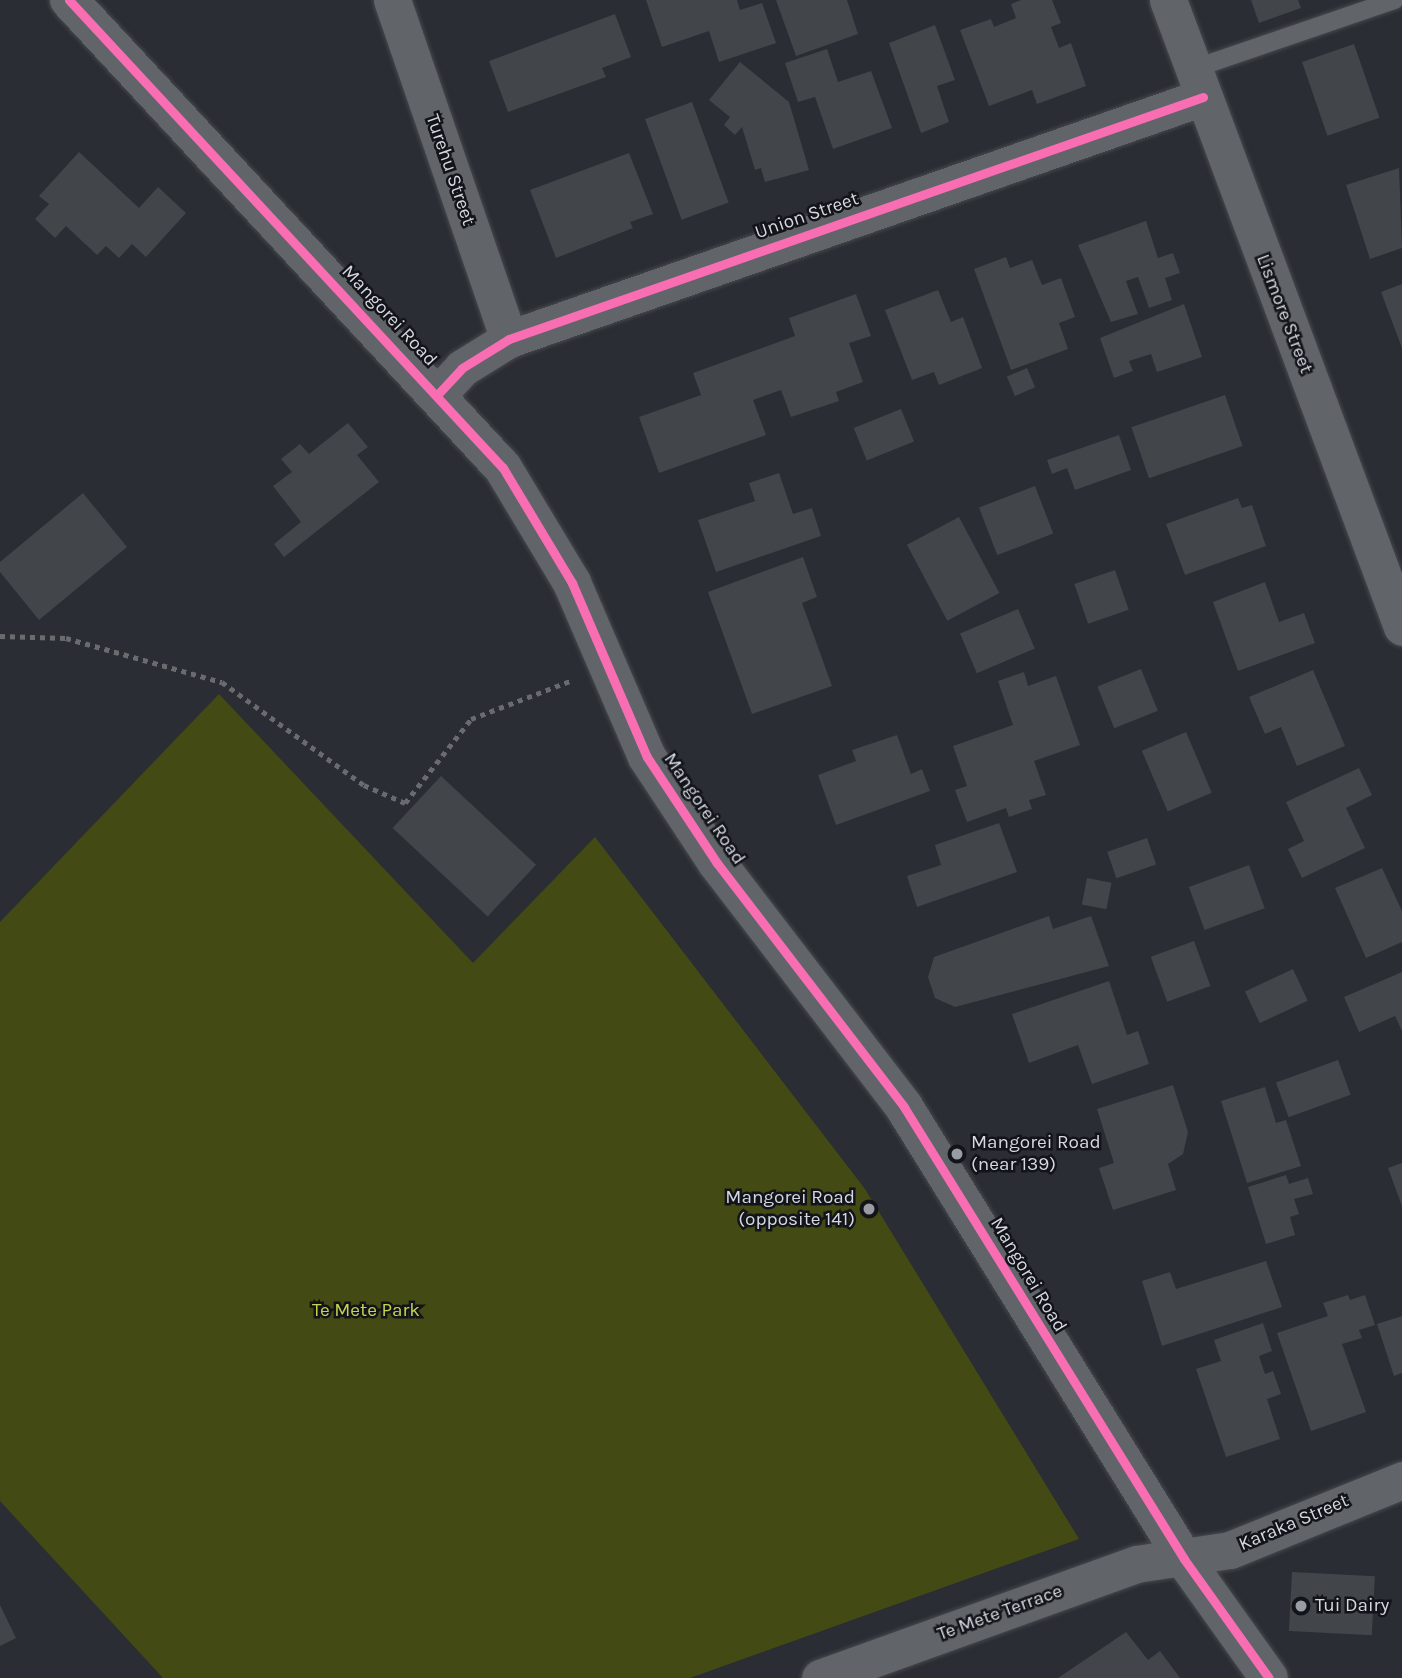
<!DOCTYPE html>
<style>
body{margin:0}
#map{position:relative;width:1402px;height:1678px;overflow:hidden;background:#2a2d33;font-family:Karla,sans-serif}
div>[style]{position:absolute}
.green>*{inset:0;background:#444a14}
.building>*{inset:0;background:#42454a;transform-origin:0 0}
.path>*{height:4.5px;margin-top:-2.25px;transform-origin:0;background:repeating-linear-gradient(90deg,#696b6f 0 5px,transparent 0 10px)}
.roads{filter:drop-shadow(0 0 2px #46484e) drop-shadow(0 0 2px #46484e)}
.lane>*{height:18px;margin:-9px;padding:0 9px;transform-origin:9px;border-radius:9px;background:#616469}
.street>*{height:37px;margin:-18.5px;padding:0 18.5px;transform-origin:18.5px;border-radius:18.5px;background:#616469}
.secondary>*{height:38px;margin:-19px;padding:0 19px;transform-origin:19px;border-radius:19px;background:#616469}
.cycleway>*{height:9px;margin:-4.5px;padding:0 4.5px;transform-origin:4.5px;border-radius:4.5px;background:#f96db3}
.dots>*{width:19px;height:19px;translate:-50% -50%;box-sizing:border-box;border:4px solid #121419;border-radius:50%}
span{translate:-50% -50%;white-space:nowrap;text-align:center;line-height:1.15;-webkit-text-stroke:5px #121419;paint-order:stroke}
.street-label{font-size:19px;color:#d4d8e0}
.poi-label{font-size:19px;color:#d4d8e0}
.left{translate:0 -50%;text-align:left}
.right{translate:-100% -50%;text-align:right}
.park-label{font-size:19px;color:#c4d44f}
</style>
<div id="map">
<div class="green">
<div style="clip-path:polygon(219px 694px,473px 963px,595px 837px,865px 1189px,1079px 1539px,690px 1678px,163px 1678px,0 1501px,0 922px)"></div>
</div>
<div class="building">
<div style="clip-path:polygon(646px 0,737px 0,740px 10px,762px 3px,776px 43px,719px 62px,709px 31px,662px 47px)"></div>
<div style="clip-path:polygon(776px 0,847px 0,858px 34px,796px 56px)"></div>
<div style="clip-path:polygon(1021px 0,1052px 0,1061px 23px,1051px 27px,1059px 48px,1071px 43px,1086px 86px,1037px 104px,1032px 90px,989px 106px,960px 30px,991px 19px,994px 27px,1016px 18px,1011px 4px)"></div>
<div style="clip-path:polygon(1251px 0,1298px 0,1301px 8px,1259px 23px)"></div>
<div style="clip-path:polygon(615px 14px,631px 57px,602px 68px,606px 77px,508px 112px,489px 61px)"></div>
<div style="clip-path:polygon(935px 25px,955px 80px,937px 86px,949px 122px,921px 133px,889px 43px)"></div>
<div style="left:1354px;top:44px;width:78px;height:55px;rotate:71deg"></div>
<div style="clip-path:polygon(827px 49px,838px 82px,871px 71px,892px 128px,833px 149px,815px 97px,798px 102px,785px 63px)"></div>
<div style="clip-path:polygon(740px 62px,789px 102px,809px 170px,765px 182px,761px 168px,755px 170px,742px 127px,735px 135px,724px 125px,730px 117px,709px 100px)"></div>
<div style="left:692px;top:102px;width:107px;height:50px;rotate:70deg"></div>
<div style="clip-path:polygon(79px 152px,139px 208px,158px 187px,186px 213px,146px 257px,132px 244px,119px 258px,106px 246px,97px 255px,66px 226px,55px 238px,35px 219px,49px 204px,39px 196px)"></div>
<div style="clip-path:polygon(629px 153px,653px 214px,630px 222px,633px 228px,556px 258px,530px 190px)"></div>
<div style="clip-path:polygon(1399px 168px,1402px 248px,1370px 259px,1346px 185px)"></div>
<div style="clip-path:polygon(1146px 221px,1158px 258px,1173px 253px,1180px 273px,1165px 278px,1172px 300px,1149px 308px,1138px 277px,1126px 281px,1138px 314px,1111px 322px,1078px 245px)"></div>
<div style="clip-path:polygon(1006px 257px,1010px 268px,1032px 260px,1042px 285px,1061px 278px,1075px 317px,1059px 323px,1068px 349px,1011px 370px,974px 269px)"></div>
<div style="clip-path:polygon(1402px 284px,1402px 348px,1381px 292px)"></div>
<div style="clip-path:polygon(938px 290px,951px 322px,963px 317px,982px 368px,939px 385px,934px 372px,912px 380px,885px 310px)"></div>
<div style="clip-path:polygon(856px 294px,871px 336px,849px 343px,863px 382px,836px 392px,839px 401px,791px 417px,781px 390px,753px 400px,766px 435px,659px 473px,639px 417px,701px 395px,693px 373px,795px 336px,789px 318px)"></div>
<div style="clip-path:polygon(1184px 304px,1202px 357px,1157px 372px,1151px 354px,1129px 361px,1133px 371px,1114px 378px,1100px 338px)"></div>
<div style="left:1027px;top:368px;width:21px;height:22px;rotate:67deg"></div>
<div style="left:1225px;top:395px;width:54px;height:99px;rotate:71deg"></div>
<div style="left:901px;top:409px;width:35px;height:51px;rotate:68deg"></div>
<div style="clip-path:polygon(348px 423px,368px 447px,357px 455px,379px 482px,284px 557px,274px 544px,301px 522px,273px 486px,292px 472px,281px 459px,300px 444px,309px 454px)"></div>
<div style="clip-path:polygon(1119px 435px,1131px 470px,1075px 490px,1067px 468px,1052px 474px,1047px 460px)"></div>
<div style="clip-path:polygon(779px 473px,793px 514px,812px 508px,821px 536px,716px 572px,698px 520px,755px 501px,749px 483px)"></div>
<div style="left:1035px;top:486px;width:51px;height:60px;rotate:69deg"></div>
<div style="clip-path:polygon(83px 493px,127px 547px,39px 620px,0 572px,0 562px)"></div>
<div style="clip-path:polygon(1238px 498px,1242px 508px,1252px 505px,1266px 546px,1185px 575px,1166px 524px)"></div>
<div style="left:959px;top:517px;width:86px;height:59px;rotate:62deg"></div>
<div style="clip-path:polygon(803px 557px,817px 597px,802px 603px,832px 686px,752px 714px,708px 592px)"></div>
<div style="left:1115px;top:570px;width:42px;height:43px;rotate:71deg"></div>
<div style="clip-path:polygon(1265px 582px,1279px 622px,1304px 613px,1315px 643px,1238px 671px,1213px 602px)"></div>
<div style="left:1018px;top:609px;width:43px;height:63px;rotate:67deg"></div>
<div style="left:1141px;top:669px;width:45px;height:47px;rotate:68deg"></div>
<div style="clip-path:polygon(1313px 670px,1345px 746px,1297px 766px,1281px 727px,1265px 734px,1249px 697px)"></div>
<div style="clip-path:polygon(1024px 672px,1028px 686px,1056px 676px,1080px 745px,1034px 761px,1046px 795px,1029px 800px,1032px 809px,1009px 817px,1006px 808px,967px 822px,955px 790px,967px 786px,953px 746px,1013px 725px,998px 681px)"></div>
<div style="left:1186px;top:732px;width:66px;height:48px;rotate:67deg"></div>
<div style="clip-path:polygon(897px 735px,911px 774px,922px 769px,930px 791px,836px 825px,818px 775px,856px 761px,852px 750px)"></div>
<div style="clip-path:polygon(1359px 768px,1372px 795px,1346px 808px,1365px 848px,1302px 878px,1288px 849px,1304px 841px,1286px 802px)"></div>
<div style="left:441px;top:776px;width:130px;height:71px;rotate:43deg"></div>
<div style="clip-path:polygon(999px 823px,1017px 872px,917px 907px,907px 876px,941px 865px,935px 845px)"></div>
<div style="left:1147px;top:838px;width:28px;height:42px;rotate:71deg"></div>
<div style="left:1249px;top:865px;width:46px;height:64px;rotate:70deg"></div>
<div style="clip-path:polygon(1382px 868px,1402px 911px,1402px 942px,1366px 958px,1335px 888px)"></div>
<div style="left:1087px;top:878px;width:25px;height:27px;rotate:11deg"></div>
<div style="clip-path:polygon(1049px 916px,1053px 929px,1091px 916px,1109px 966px,955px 1007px,935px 998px,928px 977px,934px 957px)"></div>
<div style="left:1194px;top:941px;width:48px;height:46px;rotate:70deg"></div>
<div style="left:1293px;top:969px;width:35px;height:53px;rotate:65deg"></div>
<div style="clip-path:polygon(1402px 972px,1402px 1031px,1395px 1016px,1359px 1032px,1344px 997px)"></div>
<div style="clip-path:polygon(1109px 981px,1127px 1035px,1138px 1031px,1149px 1064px,1092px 1084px,1078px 1045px,1029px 1063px,1012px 1014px)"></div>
<div style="left:1338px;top:1060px;width:37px;height:66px;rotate:70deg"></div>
<div style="clip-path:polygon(1173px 1085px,1188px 1132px,1183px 1154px,1168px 1164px,1176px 1190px,1113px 1210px,1099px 1168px,1114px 1163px,1097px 1109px)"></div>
<div style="clip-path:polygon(1265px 1087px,1276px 1123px,1286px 1120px,1301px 1166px,1247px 1183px,1221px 1101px)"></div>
<div style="clip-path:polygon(1402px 1163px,1402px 1206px,1388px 1168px)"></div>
<div style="clip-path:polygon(1286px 1175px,1289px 1184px,1308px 1178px,1313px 1194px,1294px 1199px,1299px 1214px,1290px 1217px,1295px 1235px,1266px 1244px,1248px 1187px)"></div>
<div style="clip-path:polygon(1266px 1261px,1282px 1307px,1162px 1346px,1142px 1281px,1170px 1272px,1176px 1289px)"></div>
<div style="clip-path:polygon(1348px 1295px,1350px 1300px,1365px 1295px,1375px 1325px,1359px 1330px,1362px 1338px,1342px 1344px,1366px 1412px,1311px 1431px,1277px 1333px,1328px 1316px,1323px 1303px)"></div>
<div style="clip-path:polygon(1402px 1316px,1402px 1373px,1394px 1376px,1377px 1324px)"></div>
<div style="clip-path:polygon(1263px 1323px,1272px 1351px,1259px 1356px,1265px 1374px,1273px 1371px,1281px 1394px,1267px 1399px,1280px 1439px,1226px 1457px,1196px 1369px,1221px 1361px,1214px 1340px)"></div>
<div style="left:1292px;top:1572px;width:83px;height:59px;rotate:3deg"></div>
<div style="clip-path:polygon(0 1605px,16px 1638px,0 1646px)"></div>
<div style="clip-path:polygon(1126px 1632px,1148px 1660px,1160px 1651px,1180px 1678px,1058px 1678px)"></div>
</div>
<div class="path">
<div style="left:0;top:636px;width:66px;rotate:1.7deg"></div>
<div style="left:66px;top:638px;width:162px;rotate:15.8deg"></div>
<div style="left:222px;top:682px;width:175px;rotate:36deg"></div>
<div style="left:364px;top:785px;width:45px;rotate:23.7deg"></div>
<div style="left:405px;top:803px;width:107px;rotate:-51.8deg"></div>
<div style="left:471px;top:719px;width:106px;rotate:-21deg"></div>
</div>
<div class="roads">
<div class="lane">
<div style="left:1193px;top:69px;width:213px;rotate:-18.9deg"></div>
</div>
<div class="street">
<div style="left:392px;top:0;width:359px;rotate:71deg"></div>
<div style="left:1168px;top:0;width:669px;rotate:69.53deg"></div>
<div style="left:438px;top:394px;width:35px;rotate:-47deg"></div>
<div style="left:462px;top:368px;width:55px;rotate:-31.7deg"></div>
<div style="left:509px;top:339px;width:735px;rotate:-19.22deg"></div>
<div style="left:820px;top:1678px;width:336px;rotate:-19.8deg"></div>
<div style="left:1136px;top:1564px;width:95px;rotate:-8.5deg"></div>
<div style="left:1230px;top:1550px;width:186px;rotate:-22.1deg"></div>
</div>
<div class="secondary">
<div style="left:69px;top:0;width:638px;rotate:47.16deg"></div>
<div style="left:503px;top:468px;width:134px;rotate:59deg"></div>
<div style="left:572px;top:583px;width:189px;rotate:66.7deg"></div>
<div style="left:647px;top:757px;width:127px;rotate:56.6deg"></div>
<div style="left:717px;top:863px;width:307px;rotate:52.5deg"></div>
<div style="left:904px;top:1107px;width:532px;rotate:58.22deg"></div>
<div style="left:1184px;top:1559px;width:146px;rotate:54.5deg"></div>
</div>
</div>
<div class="cycleway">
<div style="left:69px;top:0;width:638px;rotate:47.16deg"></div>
<div style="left:503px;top:468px;width:134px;rotate:59deg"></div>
<div style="left:572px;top:583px;width:189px;rotate:66.7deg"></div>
<div style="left:647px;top:757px;width:127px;rotate:56.6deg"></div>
<div style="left:717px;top:863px;width:307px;rotate:52.5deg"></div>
<div style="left:904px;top:1107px;width:532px;rotate:58.22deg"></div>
<div style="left:1184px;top:1559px;width:146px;rotate:54.5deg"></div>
<div style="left:438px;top:394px;width:35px;rotate:-47deg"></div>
<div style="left:462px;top:368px;width:55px;rotate:-31.7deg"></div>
<div style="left:509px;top:339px;width:735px;rotate:-19.22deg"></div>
</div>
<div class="dots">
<div style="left:957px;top:1154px;background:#989ca3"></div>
<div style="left:869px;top:1209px;background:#989ca3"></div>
<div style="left:1301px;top:1606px;background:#989ca3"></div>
</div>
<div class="street-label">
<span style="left:450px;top:170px;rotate:71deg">Turehu Street</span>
<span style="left:807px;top:216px;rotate:-19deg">Union Street</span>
<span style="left:1284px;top:314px;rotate:69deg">Lismore Street</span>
<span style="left:389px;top:316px;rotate:47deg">Mangorei Road</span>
<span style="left:704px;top:809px;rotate:56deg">Mangorei Road</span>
<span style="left:1028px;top:1275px;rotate:59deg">Mangorei Road</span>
<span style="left:1294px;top:1523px;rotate:-23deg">Karaka Street</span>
<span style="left:1000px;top:1613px;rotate:-20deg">Te Mete Terrace</span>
</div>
<div class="poi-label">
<span class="left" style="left:971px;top:1154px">Mangorei Road<br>(near 139)</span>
<span class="right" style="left:855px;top:1209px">Mangorei Road<br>(opposite 141)</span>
<span class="left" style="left:1315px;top:1606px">Tui Dairy</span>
</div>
<div class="park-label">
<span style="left:366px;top:1311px">Te Mete Park</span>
</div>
</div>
